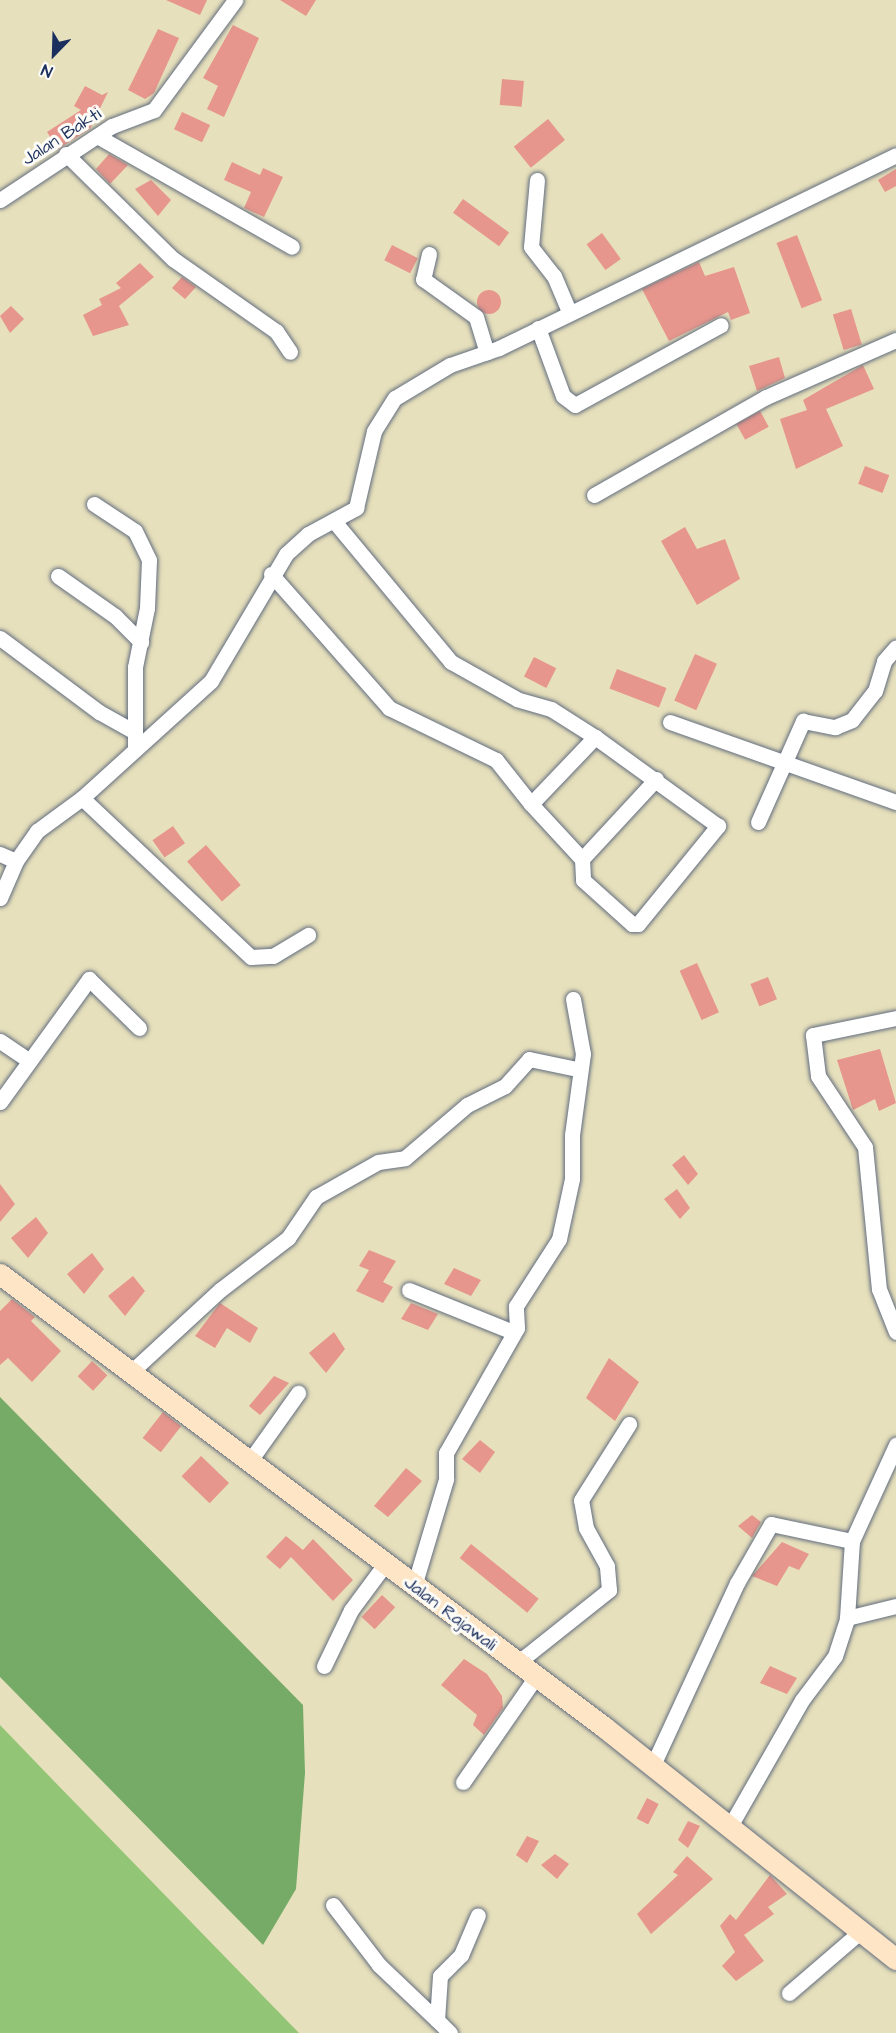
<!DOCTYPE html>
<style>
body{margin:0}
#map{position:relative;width:896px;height:2033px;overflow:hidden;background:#e7e0bc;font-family:"Architects Daughter",sans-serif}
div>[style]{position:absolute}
.green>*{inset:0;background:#93c576}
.forest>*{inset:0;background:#76aa67}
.building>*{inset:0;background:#e6968d;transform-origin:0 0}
.round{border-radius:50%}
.roads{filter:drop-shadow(0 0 2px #626d7f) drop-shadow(0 0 2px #626d7f)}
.street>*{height:15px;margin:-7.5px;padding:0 7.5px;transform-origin:7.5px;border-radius:7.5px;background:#fff}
.secondary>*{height:21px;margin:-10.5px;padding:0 10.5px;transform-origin:10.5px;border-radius:10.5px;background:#fde5c5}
span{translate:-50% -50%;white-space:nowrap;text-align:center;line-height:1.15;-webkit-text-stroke:6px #fdfcf7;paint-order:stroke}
.street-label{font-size:18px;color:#1b2f5e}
.north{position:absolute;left:24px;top:24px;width:60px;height:60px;-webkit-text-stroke:4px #fdfcf7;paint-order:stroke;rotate:203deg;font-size:16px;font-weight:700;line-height:24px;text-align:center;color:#1b2f5e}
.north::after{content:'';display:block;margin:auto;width:21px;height:27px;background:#1b2f5e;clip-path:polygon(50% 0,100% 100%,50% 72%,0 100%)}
</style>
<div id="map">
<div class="green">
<div style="clip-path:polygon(0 1725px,51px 1778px,299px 2033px,0 2033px)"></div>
</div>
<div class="forest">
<div style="clip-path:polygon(0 1397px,303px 1705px,305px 1773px,296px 1889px,263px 1945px,0 1677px)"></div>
</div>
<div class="building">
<div style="clip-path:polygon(166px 0,207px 0,200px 15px)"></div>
<div style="clip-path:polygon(280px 0,316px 0,306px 16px)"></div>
<div style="clip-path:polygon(233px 25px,259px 38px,224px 117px,207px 109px,218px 86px,203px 78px)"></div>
<div style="clip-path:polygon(158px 29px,179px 38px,154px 93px,145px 99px,128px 90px)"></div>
<div style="left:502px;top:79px;width:22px;height:26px;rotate:5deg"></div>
<div style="clip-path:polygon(85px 86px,102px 95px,108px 92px,90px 129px,58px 149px,47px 132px,81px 110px,74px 106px)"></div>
<div style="left:182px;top:112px;width:31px;height:19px;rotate:25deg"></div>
<div style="left:548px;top:119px;width:27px;height:44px;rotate:51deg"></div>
<div style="clip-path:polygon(109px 154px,128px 165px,110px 184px,96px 169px)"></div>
<div style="clip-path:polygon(232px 162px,260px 175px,263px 168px,283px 177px,264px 217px,244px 208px,251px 192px,224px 180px)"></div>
<div style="clip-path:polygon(896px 169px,896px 186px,885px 192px,878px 180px)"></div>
<div style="clip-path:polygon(151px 180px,171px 200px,158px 216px,135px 189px)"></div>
<div style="left:463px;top:199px;width:57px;height:17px;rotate:36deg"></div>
<div style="left:602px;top:233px;width:32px;height:19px;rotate:54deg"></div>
<div style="left:797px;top:235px;width:70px;height:22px;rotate:69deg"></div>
<div style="left:392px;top:245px;width:29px;height:17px;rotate:27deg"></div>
<div style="clip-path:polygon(699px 262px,705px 276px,734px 267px,750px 313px,731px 320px,728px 312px,669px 341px,642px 289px)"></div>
<div style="clip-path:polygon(140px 263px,154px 277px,119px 306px,129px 325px,93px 336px,83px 315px,102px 305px,99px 299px,121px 288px,116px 283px)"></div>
<div style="clip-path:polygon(182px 277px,196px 287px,185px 299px,172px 288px)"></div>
<div class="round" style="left:477px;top:290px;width:24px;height:24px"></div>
<div style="clip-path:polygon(11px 306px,24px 319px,10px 333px,0 316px)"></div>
<div style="left:851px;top:309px;width:37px;height:19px;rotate:73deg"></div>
<div style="clip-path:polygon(779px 357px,785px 378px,757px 391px,749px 366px)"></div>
<div style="clip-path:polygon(863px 365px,874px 389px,826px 409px,843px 446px,796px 469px,780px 419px,807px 410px,803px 400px)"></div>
<div style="left:760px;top:411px;width:18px;height:27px;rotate:61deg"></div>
<div style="left:865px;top:466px;width:26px;height:19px;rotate:21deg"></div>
<div style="clip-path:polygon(685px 527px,697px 549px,725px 539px,740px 579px,697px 605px,661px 541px)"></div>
<div style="left:695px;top:654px;width:24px;height:51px;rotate:24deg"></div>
<div style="left:534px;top:657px;width:25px;height:22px;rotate:27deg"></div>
<div style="left:617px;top:669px;width:53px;height:21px;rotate:21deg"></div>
<div style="left:173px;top:826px;width:21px;height:25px;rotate:55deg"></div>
<div style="left:206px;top:845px;width:53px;height:25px;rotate:49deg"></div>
<div style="left:697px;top:963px;width:54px;height:19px;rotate:66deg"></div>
<div style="left:768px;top:977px;width:24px;height:19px;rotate:68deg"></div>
<div style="clip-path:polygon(880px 1049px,896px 1103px,879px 1111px,875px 1099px,853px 1110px,837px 1060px)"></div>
<div style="clip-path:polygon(684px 1155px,698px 1174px,688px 1185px,672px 1165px)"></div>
<div style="clip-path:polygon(0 1184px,15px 1204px,0 1222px)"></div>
<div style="clip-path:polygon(677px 1189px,690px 1208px,680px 1219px,664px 1199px)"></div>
<div style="clip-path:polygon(36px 1217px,48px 1233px,28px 1258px,11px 1238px)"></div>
<div style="clip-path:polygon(369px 1250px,396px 1261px,383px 1282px,393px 1287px,383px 1303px,356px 1291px,369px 1270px,359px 1266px)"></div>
<div style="clip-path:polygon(92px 1253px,104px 1269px,84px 1294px,67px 1274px)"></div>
<div style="clip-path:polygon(454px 1268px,481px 1280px,471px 1296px,444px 1284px)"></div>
<div style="clip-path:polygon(133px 1276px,145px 1291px,125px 1316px,108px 1296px)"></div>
<div style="clip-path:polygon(12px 1299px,35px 1317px,31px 1321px,61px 1351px,32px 1382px,8px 1358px,0 1365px,0 1311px)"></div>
<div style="clip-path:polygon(220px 1303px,258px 1328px,250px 1343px,227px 1328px,215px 1348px,195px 1336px)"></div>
<div style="clip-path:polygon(411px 1303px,438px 1314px,428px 1330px,401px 1319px)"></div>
<div style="clip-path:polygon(334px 1332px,345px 1349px,326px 1373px,309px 1353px)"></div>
<div style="clip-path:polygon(609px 1358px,639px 1382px,615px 1421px,586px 1398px)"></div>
<div style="left:92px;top:1361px;width:21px;height:21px;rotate:43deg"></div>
<div style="clip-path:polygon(274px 1376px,289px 1383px,260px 1415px,249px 1406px)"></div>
<div style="left:163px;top:1412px;width:23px;height:33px;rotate:38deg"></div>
<div style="clip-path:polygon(480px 1440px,495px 1452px,480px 1473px,462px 1459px)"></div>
<div style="left:201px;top:1456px;width:39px;height:28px;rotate:44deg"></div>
<div style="clip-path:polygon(406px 1468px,422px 1481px,388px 1517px,374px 1506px)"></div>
<div style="clip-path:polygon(752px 1515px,761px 1522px,752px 1538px,738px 1526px)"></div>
<div style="clip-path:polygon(286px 1536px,303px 1550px,313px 1539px,353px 1580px,333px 1601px,291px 1557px,280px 1569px,266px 1557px)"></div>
<div style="clip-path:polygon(782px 1542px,809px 1554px,799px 1570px,789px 1566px,777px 1586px,752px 1576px)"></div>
<div style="left:471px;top:1544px;width:87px;height:18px;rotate:39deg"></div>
<div style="left:382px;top:1595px;width:18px;height:30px;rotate:43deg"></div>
<div style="clip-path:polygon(464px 1659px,487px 1674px,502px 1696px,503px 1708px,484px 1735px,473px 1725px,477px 1715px,441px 1685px)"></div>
<div style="clip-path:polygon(770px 1666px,797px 1678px,787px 1694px,760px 1683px)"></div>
<div style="left:647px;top:1798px;width:13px;height:23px;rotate:27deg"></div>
<div style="clip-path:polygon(688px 1821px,700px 1826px,688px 1848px,678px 1840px)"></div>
<div style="clip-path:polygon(527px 1836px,539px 1841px,527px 1863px,516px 1855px)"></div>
<div style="clip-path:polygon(555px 1854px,569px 1864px,557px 1879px,541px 1865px)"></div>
<div style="clip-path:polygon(687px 1856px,713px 1879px,651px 1934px,637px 1914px,678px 1875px,673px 1872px)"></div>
<div style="clip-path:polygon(770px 1875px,787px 1894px,768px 1907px,774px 1914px,744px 1935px,764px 1961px,736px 1981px,722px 1966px,735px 1952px,720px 1926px,730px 1914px,736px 1920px)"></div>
</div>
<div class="roads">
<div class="street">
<div style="left:97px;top:136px;width:224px;rotate:29.6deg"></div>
<div style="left:66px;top:154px;width:150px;rotate:44.5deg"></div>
<div style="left:173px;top:259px;width:126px;rotate:35deg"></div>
<div style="left:276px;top:331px;width:25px;rotate:56deg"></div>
<div style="left:537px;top:180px;width:67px;rotate:95.1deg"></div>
<div style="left:531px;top:247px;width:37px;rotate:52deg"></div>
<div style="left:554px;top:276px;width:38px;rotate:67deg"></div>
<div style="left:0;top:200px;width:134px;rotate:-33.5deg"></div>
<div style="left:112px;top:126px;width:45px;rotate:-20.9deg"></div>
<div style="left:154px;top:110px;width:137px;rotate:-53.6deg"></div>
<div style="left:429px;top:254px;width:26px;rotate:103deg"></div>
<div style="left:423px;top:279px;width:65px;rotate:35.6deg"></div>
<div style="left:476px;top:317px;width:37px;rotate:73deg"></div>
<div style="left:538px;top:328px;width:72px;rotate:69.8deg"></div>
<div style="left:563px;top:396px;width:15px;rotate:37deg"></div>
<div style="left:575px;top:405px;width:166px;rotate:-28.7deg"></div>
<div style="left:594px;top:495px;width:198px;rotate:-29.7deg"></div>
<div style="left:766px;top:397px;width:142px;rotate:-23.7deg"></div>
<div style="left:94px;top:504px;width:49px;rotate:33.4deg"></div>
<div style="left:135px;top:531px;width:32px;rotate:64deg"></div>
<div style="left:149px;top:560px;width:48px;rotate:92.4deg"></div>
<div style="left:147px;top:608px;width:60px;rotate:101.5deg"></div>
<div style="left:135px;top:667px;width:82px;rotate:90deg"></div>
<div style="left:271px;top:574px;width:179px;rotate:48.6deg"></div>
<div style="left:389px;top:708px;width:119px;rotate:25.9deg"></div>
<div style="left:496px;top:760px;width:56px;rotate:51.5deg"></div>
<div style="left:531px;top:804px;width:93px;rotate:-46.3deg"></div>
<div style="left:595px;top:737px;width:52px;rotate:-147.5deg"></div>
<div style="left:551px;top:709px;width:35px;rotate:-164deg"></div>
<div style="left:517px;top:699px;width:76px;rotate:-150.7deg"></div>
<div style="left:451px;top:662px;width:183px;rotate:-129.7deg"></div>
<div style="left:58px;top:576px;width:70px;rotate:35.1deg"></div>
<div style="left:115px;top:616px;width:37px;rotate:45deg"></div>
<div style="left:0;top:638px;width:124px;rotate:36.8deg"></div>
<div style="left:99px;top:712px;width:41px;rotate:29.1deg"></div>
<div style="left:670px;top:722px;width:240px;rotate:19.5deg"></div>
<div style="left:82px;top:798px;width:174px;rotate:-42.2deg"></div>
<div style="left:211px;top:681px;width:147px;rotate:-59.4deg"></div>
<div style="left:286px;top:554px;width:30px;rotate:-42deg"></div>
<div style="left:308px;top:534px;width:55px;rotate:-28.4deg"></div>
<div style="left:356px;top:508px;width:79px;rotate:-76.8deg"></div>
<div style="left:374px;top:431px;width:39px;rotate:-58deg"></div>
<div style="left:395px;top:398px;width:64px;rotate:-31deg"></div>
<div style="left:450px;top:365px;width:52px;rotate:-19.1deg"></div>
<div style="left:499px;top:348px;width:441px;rotate:-25.9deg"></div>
<div style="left:531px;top:804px;width:75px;rotate:47.2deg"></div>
<div style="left:582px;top:859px;width:21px;rotate:87deg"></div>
<div style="left:583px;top:880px;width:66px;rotate:41.9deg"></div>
<div style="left:632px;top:924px;width:6px"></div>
<div style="left:638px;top:924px;width:127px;rotate:-50.8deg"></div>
<div style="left:718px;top:826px;width:152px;rotate:-144.1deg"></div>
<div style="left:758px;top:822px;width:111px;rotate:-66deg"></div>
<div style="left:803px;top:721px;width:33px;rotate:11deg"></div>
<div style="left:835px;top:727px;width:18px;rotate:-22deg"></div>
<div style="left:852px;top:720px;width:37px;rotate:-52deg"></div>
<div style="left:875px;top:691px;width:31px;rotate:-73deg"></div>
<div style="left:884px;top:661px;width:18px;rotate:-49deg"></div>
<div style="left:0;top:854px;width:17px;rotate:24deg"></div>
<div style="left:582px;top:859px;width:109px;rotate:-47.2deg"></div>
<div style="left:0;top:898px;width:40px;rotate:-66.6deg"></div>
<div style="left:16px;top:861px;width:37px;rotate:-55deg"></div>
<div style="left:37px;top:831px;width:56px;rotate:-36.3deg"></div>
<div style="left:82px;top:798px;width:232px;rotate:43.3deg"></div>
<div style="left:251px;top:957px;width:22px;rotate:-3deg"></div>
<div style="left:273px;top:956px;width:41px;rotate:-31deg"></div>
<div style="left:896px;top:1018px;width:85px;rotate:168.4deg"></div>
<div style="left:813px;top:1035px;width:41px;rotate:83deg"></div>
<div style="left:818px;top:1076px;width:85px;rotate:56.5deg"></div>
<div style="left:865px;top:1147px;width:143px;rotate:84.4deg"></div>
<div style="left:879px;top:1289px;width:46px;rotate:68.4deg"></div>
<div style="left:0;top:1041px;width:34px;rotate:34deg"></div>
<div style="left:0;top:1102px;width:152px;rotate:-54.1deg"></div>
<div style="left:89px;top:979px;width:70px;rotate:44.4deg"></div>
<div style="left:409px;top:1290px;width:112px;rotate:22deg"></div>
<div style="left:131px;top:1372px;width:121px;rotate:-42.7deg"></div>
<div style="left:220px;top:1290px;width:86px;rotate:-37.4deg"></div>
<div style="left:288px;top:1238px;width:50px;rotate:-55.7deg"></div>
<div style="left:316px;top:1197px;width:71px;rotate:-29.4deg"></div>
<div style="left:378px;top:1162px;width:27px;rotate:-8deg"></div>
<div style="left:405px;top:1158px;width:82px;rotate:-40.5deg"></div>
<div style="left:467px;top:1105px;width:42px;rotate:-26.6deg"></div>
<div style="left:505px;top:1086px;width:36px;rotate:-48deg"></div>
<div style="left:529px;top:1059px;width:49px;rotate:11.8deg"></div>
<div style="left:249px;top:1462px;width:85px;rotate:-54.6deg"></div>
<div style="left:414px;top:1586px;width:112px;rotate:-73.3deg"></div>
<div style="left:446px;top:1479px;width:26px;rotate:-90deg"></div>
<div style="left:446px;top:1453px;width:144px;rotate:-60.4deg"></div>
<div style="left:517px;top:1328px;width:22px;rotate:-93deg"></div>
<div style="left:516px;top:1306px;width:80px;rotate:-57.3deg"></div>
<div style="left:559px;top:1239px;width:61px;rotate:-77.8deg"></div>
<div style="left:572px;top:1179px;width:44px;rotate:-90deg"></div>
<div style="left:572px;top:1135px;width:82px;rotate:-82.3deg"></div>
<div style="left:583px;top:1054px;width:56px;rotate:-100.3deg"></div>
<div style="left:847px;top:1618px;width:50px;rotate:-13.8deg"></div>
<div style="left:516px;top:1664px;width:119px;rotate:-38.5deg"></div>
<div style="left:609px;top:1590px;width:24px;rotate:-95deg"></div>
<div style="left:607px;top:1566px;width:43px;rotate:-118.9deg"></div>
<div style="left:586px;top:1528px;width:28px;rotate:-100deg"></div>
<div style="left:581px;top:1500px;width:90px;rotate:-57.7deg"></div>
<div style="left:324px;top:1666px;width:62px;rotate:-64.3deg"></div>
<div style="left:351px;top:1610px;width:57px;rotate:-53.5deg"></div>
<div style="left:652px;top:1767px;width:203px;rotate:-65.2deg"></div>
<div style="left:737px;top:1583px;width:68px;rotate:-60deg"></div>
<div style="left:771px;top:1524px;width:83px;rotate:11.9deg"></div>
<div style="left:463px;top:1782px;width:126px;rotate:-55.3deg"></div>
<div style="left:729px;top:1828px;width:147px;rotate:-60.3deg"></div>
<div style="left:802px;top:1700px;width:55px;rotate:-53.1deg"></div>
<div style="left:835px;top:1656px;width:40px;rotate:-72deg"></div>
<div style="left:847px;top:1618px;width:77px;rotate:-86.3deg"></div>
<div style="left:852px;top:1541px;width:106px;rotate:-65.4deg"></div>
<div style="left:333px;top:1905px;width:76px;rotate:52.5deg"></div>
<div style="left:379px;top:1965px;width:80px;rotate:43.5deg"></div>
<div style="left:789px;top:1993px;width:95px;rotate:-40.7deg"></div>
<div style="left:450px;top:2033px;width:18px;rotate:-135deg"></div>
<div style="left:437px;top:2020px;width:44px;rotate:-86.1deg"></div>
<div style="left:440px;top:1976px;width:30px;rotate:-45deg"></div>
<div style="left:461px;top:1955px;width:43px;rotate:-67deg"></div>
</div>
<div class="secondary">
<div style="left:0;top:1274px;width:755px;rotate:36.87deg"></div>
<div style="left:604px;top:1727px;width:373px;rotate:38.5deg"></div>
</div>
</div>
<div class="street-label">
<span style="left:62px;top:137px;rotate:-33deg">Jalan Bakti</span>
<span style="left:450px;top:1614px;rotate:37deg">Jalan Rajawali</span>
</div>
<div class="north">N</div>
</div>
